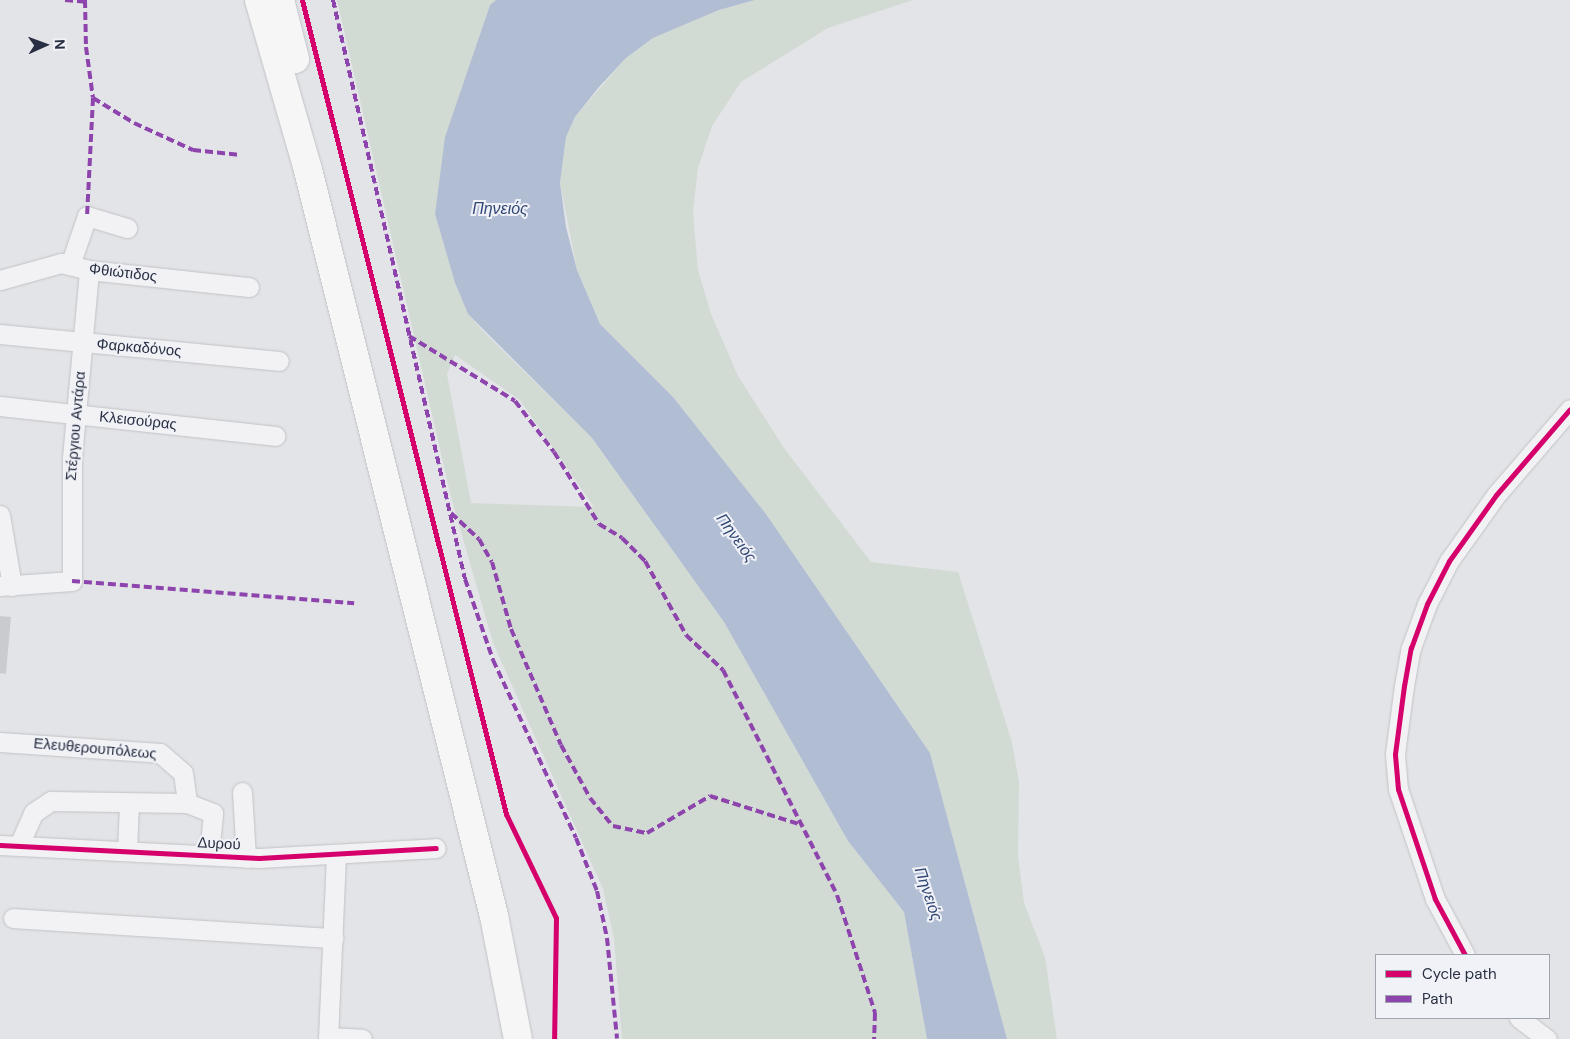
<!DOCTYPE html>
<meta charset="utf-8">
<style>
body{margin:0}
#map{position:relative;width:1570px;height:1039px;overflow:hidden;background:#e3e4e8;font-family:"DM Sans",sans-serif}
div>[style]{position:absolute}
.green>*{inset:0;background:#d2dbd3}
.water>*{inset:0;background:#b1bdd3}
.building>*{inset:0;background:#c9cbcf;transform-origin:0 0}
.roads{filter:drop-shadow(0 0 1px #c1c2c6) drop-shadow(0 0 1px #c1c2c6)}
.minor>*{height:19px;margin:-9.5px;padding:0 9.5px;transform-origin:9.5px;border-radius:9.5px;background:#f2f2f4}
.highway>*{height:28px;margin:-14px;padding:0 14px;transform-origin:14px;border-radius:14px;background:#f6f6f7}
.quiet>*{height:4px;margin-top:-2px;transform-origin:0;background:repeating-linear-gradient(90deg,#8e44ad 0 8px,transparent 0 12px)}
.cycleway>*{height:5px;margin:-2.5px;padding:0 2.5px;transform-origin:2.5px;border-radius:2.5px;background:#d6006c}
span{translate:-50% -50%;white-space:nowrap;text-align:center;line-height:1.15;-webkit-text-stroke:4px #f0f2f7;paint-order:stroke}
.street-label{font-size:15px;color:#292f42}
.water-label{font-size:16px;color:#324876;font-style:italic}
.legend{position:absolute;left:1375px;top:954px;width:175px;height:65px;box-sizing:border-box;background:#f0f2f7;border:1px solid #a0a4af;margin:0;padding:6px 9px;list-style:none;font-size:15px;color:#292f42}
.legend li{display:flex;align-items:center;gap:10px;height:25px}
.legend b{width:25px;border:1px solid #a0a4af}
.north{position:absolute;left:20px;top:20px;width:50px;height:50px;-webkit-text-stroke:4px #f0f2f7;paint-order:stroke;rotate:88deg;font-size:14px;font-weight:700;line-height:20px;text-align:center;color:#292f42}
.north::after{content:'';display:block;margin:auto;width:18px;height:22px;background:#292f42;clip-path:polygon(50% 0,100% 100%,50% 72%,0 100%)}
</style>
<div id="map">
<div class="green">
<div style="clip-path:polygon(evenodd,337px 0,496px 0,490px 5px,478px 41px,435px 214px,455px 283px,468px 314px,483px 331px,592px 438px,724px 622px,848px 841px,904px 912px,927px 1039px,622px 1039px,614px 938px,603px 889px,493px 643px,451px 497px,337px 0,455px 355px,520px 400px,594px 507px,471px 503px,447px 374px,455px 355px)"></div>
<div style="clip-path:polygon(755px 0,913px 0,828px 28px,741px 82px,712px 126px,698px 168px,693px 212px,698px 270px,711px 314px,738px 376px,784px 448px,871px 562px,958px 572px,1012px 742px,1019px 782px,1018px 856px,1024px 903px,1045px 957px,1057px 1039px,1007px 1039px,930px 753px,766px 514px,673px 397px,600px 324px,577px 270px,560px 183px,566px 137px,575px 117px,626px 58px,653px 38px,719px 10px)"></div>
</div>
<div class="water">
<div style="clip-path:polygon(496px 0,755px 0,719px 10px,653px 38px,626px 58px,599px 87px,575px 117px,566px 137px,560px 183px,566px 227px,577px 270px,600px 324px,673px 397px,766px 514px,930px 753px,1007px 1039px,927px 1039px,904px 912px,848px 841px,724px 622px,592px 438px,468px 314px,455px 283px,435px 214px,445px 137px,490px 5px)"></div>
</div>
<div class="building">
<div style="left:0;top:616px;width:11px;height:57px;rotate:5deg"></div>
</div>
<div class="roads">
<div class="minor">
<div style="left:70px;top:265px;width:52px;rotate:-70.9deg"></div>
<div style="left:87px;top:216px;width:42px;rotate:16.7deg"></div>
<div style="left:0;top:280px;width:63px;rotate:-15.6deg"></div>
<div style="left:61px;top:263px;width:29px;rotate:14deg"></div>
<div style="left:89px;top:270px;width:161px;rotate:6.1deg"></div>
<div style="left:0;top:334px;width:280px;rotate:5.5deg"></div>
<div style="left:0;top:406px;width:277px;rotate:6.2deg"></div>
<div style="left:0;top:515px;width:72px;rotate:80.4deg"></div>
<div style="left:0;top:586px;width:72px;rotate:-4deg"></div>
<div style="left:72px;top:581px;width:123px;rotate:-90deg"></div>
<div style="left:72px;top:458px;width:189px;rotate:-84.8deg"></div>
<div style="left:0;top:742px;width:160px;rotate:3.9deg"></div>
<div style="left:160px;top:753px;width:30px;rotate:41deg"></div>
<div style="left:183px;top:773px;width:30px;rotate:82deg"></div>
<div style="left:242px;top:792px;width:66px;rotate:86.5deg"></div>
<div style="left:0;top:845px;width:259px;rotate:2.9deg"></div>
<div style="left:259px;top:858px;width:177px;rotate:-3.2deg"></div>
<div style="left:19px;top:845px;width:35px;rotate:-66deg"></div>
<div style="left:33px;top:813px;width:22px;rotate:-34deg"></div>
<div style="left:51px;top:801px;width:136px;rotate:0.8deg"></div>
<div style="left:187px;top:803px;width:28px;rotate:21deg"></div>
<div style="left:213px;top:813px;width:42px;rotate:95.4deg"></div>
<div style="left:127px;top:851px;width:47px;rotate:-87.6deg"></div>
<div style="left:13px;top:918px;width:321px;rotate:3.6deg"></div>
<div style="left:1465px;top:955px;width:64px;rotate:-118.2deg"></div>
<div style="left:1435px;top:899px;width:116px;rotate:-108.6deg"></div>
<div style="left:1398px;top:789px;width:35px;rotate:-95deg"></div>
<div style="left:1395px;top:754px;width:69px;rotate:-82.5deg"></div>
<div style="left:1404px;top:686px;width:39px;rotate:-80deg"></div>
<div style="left:1411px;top:648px;width:47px;rotate:-70deg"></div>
<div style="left:1427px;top:604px;width:48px;rotate:-62.9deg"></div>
<div style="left:1449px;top:561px;width:81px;rotate:-54.5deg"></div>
<div style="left:1496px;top:495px;width:113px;rotate:-49.3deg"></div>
<div style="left:1519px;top:1018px;width:35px;rotate:37deg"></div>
<div style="left:328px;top:1037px;width:34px;rotate:3deg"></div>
<div style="left:328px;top:1039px;width:185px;rotate:-87.5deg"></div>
</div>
<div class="highway">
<div style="left:259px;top:0;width:177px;rotate:73.9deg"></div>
<div style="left:308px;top:170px;width:769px;rotate:76deg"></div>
<div style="left:494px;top:916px;width:125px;rotate:79deg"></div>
<div style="left:280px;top:0;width:61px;rotate:75.7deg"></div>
</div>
</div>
<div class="quiet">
<div style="left:65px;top:0;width:21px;rotate:5deg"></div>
<div style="left:85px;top:0;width:47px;rotate:88.8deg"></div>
<div style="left:86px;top:47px;width:51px;rotate:82.2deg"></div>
<div style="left:93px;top:98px;width:118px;rotate:92.9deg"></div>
<div style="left:333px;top:0;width:594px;rotate:77.16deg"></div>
<div style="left:465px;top:579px;width:86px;rotate:70.9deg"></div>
<div style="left:493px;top:660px;width:196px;rotate:65deg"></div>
<div style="left:576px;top:838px;width:57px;rotate:68.4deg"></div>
<div style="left:597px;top:891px;width:48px;rotate:78deg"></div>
<div style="left:607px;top:938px;width:101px;rotate:84.3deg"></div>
<div style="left:93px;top:98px;width:48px;rotate:31.4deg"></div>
<div style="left:134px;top:123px;width:65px;rotate:24.6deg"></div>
<div style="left:193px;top:150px;width:48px;rotate:5.9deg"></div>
<div style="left:409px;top:336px;width:124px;rotate:31.5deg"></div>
<div style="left:515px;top:401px;width:64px;rotate:52.6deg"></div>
<div style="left:554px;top:452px;width:85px;rotate:58deg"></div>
<div style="left:599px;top:524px;width:27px;rotate:31deg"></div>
<div style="left:622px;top:538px;width:33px;rotate:45deg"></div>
<div style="left:645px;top:561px;width:85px;rotate:61deg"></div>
<div style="left:686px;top:635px;width:51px;rotate:43.4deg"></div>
<div style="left:723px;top:670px;width:252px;rotate:63.1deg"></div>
<div style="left:837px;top:895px;width:124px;rotate:72.1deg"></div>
<div style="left:875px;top:1013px;width:26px;rotate:92deg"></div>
<div style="left:451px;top:513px;width:38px;rotate:43deg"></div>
<div style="left:479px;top:539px;width:26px;rotate:61deg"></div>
<div style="left:492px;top:562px;width:70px;rotate:74.2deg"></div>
<div style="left:511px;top:629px;width:126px;rotate:66.7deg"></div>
<div style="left:561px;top:745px;width:60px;rotate:61.3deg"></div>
<div style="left:590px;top:798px;width:36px;rotate:51deg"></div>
<div style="left:613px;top:826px;width:35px;rotate:12deg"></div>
<div style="left:647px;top:833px;width:73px;rotate:-30.4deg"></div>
<div style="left:710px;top:796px;width:96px;rotate:17.5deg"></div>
<div style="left:72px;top:581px;width:283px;rotate:4.5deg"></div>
</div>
<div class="cycleway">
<div style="left:302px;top:0;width:839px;rotate:75.93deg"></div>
<div style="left:506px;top:814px;width:115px;rotate:64.3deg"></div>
<div style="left:556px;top:918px;width:121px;rotate:90.9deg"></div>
<div style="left:0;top:845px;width:259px;rotate:2.9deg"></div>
<div style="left:259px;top:858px;width:177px;rotate:-3.2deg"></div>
<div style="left:1465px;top:955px;width:64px;rotate:-118.2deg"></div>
<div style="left:1435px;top:899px;width:116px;rotate:-108.6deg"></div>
<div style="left:1398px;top:789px;width:35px;rotate:-95deg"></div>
<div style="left:1395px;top:754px;width:69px;rotate:-82.5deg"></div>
<div style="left:1404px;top:686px;width:39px;rotate:-80deg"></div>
<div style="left:1411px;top:648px;width:47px;rotate:-70deg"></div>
<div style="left:1427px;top:604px;width:48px;rotate:-62.9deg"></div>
<div style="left:1449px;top:561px;width:81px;rotate:-54.5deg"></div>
<div style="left:1496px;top:495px;width:113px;rotate:-49.3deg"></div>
</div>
<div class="street-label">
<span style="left:123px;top:273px;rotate:7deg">Φθιώτιδος</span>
<span style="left:139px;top:348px;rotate:5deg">Φαρκαδόνος</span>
<span style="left:138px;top:421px;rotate:6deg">Κλεισούρας</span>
<span style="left:76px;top:426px;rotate:-85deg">Στέργιου Αντάρα</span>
<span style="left:95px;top:749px;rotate:5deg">Ελευθερουπόλεως</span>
<span style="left:219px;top:844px;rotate:3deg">Δυρού</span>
</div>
<div class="water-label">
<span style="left:500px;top:209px">Πηνειός</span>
<span style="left:736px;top:538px;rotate:54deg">Πηνειός</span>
<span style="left:928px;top:894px;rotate:71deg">Πηνειός</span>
</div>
<ul class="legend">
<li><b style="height:6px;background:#d6006c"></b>Cycle path</li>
<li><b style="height:6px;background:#8e44ad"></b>Path</li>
</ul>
<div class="north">N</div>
</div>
